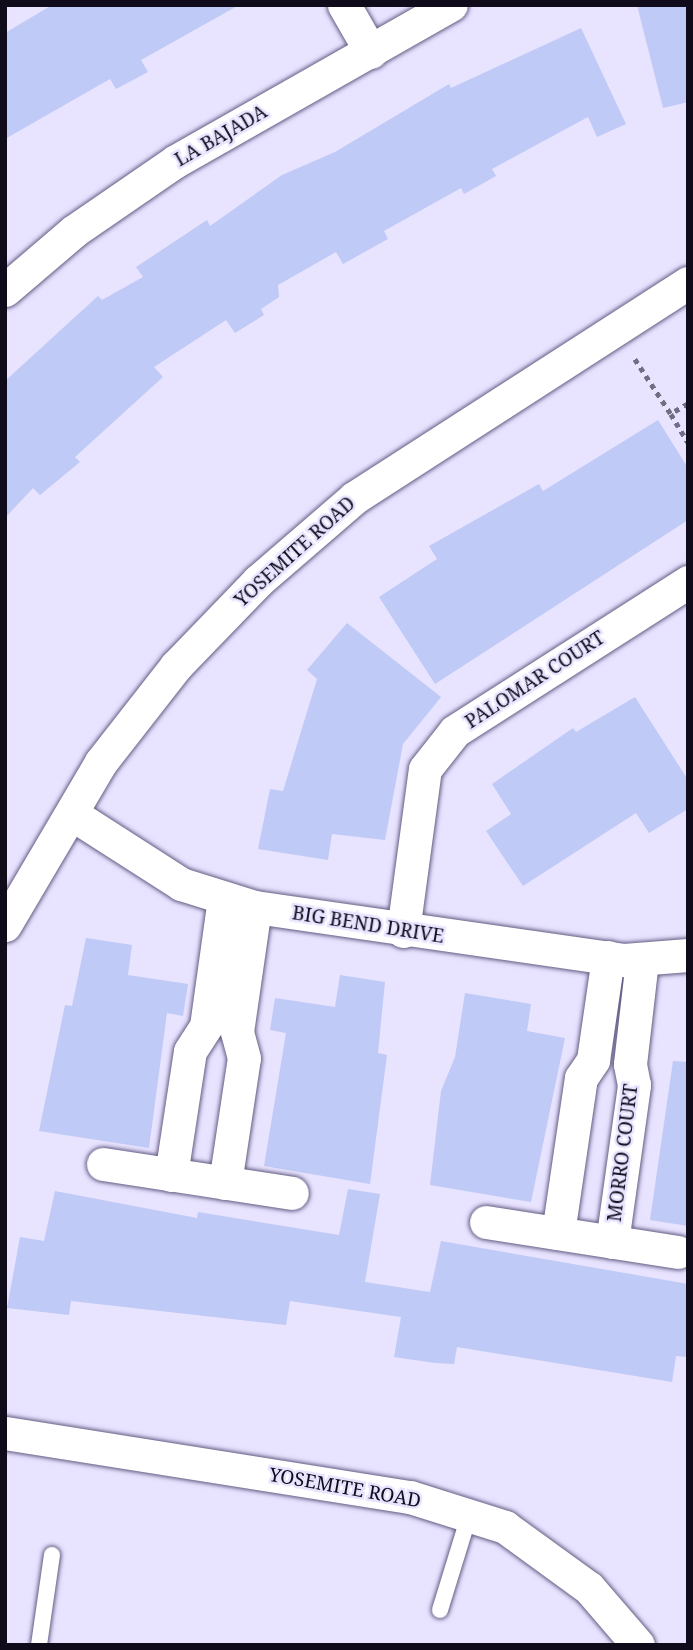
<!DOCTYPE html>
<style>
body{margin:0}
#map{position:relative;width:693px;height:1650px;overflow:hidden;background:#e8e3ff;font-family:"Noto Serif",serif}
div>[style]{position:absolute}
.building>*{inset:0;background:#bfcaf6}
.path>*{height:4.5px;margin-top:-2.25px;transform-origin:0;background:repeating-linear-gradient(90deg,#716d82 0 5px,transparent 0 10px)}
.roads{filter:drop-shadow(0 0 2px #645c84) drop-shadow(0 0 2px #645c84)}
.service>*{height:16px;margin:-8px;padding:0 8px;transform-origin:8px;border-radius:8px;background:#fff}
.minor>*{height:33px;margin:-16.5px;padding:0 16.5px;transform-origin:16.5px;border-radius:16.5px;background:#fff}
span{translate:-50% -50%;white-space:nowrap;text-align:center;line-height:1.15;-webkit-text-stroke:5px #e8e3ff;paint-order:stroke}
.street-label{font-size:19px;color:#0f0b1a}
.frame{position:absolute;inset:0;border:7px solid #0f0b1a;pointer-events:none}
</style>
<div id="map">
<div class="building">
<div style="clip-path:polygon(52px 5px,239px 5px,141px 60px,148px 72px,116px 89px,110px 79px,5px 139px,5px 33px)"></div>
<div style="clip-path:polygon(637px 5px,688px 5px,688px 102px,663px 108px)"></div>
<div style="clip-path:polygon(581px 28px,626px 124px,597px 137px,588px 117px,492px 169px,496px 176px,464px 194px,461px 188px,384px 231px,388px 239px,343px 264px,336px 252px,278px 285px,279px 297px,261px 309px,264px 315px,235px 333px,226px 320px,154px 367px,163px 377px,75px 457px,80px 462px,40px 495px,33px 488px,5px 518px,5px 381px,98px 296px,102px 300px,143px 277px,136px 267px,207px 220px,210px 226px,282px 175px,335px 152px,449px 84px,451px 88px)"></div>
<div style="clip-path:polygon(658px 420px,688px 468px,688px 520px,435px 684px,379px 597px,437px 559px,429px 546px,539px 484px,543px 491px)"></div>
<div style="clip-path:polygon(347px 623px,441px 697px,403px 744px,385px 840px,332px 834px,328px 860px,258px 849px,270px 789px,283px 791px,317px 679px,307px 670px)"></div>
<div style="clip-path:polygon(635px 697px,688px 780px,688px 809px,649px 833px,636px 813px,523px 886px,486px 831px,511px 814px,492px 784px,573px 728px,576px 732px)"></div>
<div style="clip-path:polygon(86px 938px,132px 945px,128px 975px,188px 984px,183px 1016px,167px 1013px,149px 1148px,39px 1131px,65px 1005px,72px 1006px)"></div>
<div style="clip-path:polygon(340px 975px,385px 982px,378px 1053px,387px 1055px,370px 1184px,264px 1166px,286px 1033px,270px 1030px,275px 998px,335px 1007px)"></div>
<div style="clip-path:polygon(465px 993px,531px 1004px,527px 1031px,565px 1038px,531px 1202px,430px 1185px,441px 1091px,455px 1057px)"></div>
<div style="clip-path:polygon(673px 1061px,688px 1062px,688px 1226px,650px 1220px)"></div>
<div style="clip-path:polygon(348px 1189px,380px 1194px,365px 1282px,430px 1292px,441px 1241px,688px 1284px,688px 1357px,676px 1356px,672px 1382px,457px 1347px,454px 1364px,435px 1363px,394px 1357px,401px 1317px,290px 1301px,286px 1325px,71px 1301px,69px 1315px,7px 1308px,20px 1237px,44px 1241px,55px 1191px,197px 1218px,198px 1212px,339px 1235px)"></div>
</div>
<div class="path">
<div style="left:635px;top:359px;width:66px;rotate:56.8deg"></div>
<div style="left:688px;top:404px;width:20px;rotate:150deg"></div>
<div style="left:671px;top:414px;width:33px;rotate:59deg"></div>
</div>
<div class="roads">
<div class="service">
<div style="left:440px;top:1610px;width:98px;rotate:-72.9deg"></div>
<div style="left:39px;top:1645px;width:91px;rotate:-81.8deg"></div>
</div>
<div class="minor">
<div style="left:344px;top:5px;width:54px;rotate:60.1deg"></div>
<div style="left:5px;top:290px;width:91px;rotate:-40.5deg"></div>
<div style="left:74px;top:231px;width:124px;rotate:-34.5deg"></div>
<div style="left:176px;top:161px;width:316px;rotate:-29.6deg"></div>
<div style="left:72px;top:814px;width:130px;rotate:32.7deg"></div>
<div style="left:181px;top:884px;width:77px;rotate:17.3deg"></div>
<div style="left:255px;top:907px;width:373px;rotate:8.2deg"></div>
<div style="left:624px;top:960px;width:64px;rotate:-4.5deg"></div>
<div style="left:5px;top:925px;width:189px;rotate:-59.5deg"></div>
<div style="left:101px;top:762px;width:122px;rotate:-52deg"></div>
<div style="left:176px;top:666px;width:118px;rotate:-46deg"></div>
<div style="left:258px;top:581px;width:127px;rotate:-40.8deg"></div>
<div style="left:354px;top:498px;width:397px;rotate:-32.8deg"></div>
<div style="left:403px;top:931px;width:163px;rotate:-82.3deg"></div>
<div style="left:425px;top:769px;width:48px;rotate:-51.7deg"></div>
<div style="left:455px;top:731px;width:277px;rotate:-32.6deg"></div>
<div style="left:103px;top:1164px;width:191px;rotate:8.7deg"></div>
<div style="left:171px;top:1175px;width:125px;rotate:-81.3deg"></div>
<div style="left:190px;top:1051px;width:30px;rotate:-57deg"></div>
<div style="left:206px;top:1026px;width:129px;rotate:-82deg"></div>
<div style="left:225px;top:1183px;width:126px;rotate:-81.4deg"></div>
<div style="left:244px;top:1058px;width:27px;rotate:-105deg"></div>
<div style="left:237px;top:1032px;width:126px;rotate:-81.8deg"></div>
<div style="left:486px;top:1222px;width:194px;rotate:8.9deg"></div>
<div style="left:558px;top:1233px;width:157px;rotate:-81.6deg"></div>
<div style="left:581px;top:1078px;width:22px;rotate:-56deg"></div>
<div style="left:593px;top:1060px;width:104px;rotate:-81.7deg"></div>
<div style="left:612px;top:1242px;width:159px;rotate:-82deg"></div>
<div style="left:634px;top:1085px;width:21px;rotate:-101deg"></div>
<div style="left:630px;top:1064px;width:105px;rotate:-83.4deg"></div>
<div style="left:5px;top:1433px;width:410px;rotate:9deg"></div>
<div style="left:410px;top:1497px;width:100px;rotate:17.5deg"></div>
<div style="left:505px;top:1527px;width:104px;rotate:36deg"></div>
<div style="left:589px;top:1588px;width:75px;rotate:49.3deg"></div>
</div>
</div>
<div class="street-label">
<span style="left:221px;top:136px;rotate:-30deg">LA BAJADA</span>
<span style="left:295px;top:552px;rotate:-42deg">YOSEMITE ROAD</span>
<span style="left:535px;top:680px;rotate:-33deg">PALOMAR COURT</span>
<span style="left:368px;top:925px;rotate:9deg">BIG BEND DRIVE</span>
<span style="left:623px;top:1153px;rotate:-83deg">MORRO COURT</span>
<span style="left:345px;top:1488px;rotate:10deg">YOSEMITE ROAD</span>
</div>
<div class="frame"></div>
</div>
